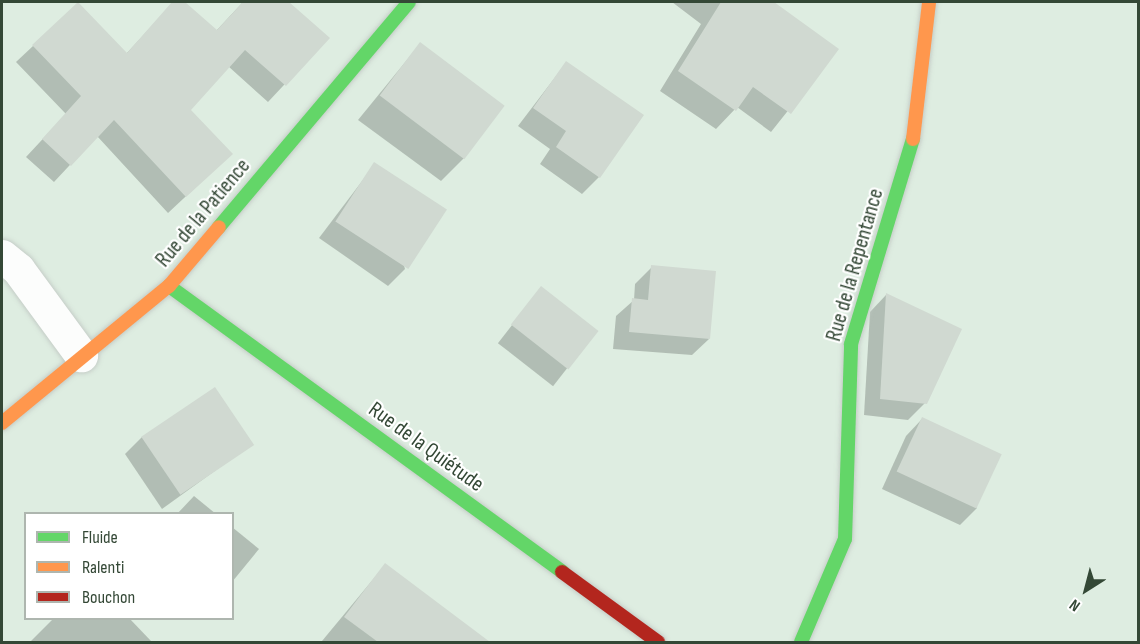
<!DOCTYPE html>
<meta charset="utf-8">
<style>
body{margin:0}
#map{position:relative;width:1140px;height:644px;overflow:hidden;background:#eaf0eb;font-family:"Sofia Sans Condensed",sans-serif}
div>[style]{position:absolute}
.residential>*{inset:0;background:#deede1}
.shadow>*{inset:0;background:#0003;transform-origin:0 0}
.building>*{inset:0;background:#d0d9d1;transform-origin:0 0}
.roads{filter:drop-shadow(0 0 2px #c5cdc7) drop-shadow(0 0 2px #c5cdc7)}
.street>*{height:33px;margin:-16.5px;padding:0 16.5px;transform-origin:16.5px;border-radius:16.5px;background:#fcfdfc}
.fast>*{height:14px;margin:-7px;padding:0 7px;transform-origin:7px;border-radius:7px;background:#63d668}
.slow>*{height:14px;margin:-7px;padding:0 7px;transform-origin:7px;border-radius:7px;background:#ff974d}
.jam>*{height:14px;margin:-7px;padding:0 7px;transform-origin:7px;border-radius:7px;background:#b3261e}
span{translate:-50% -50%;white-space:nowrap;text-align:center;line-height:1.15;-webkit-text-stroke:4.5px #fff;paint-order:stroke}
.street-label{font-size:22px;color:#344836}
.frame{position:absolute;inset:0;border:3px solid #344836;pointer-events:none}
.legend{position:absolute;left:24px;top:512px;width:210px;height:108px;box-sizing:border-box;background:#fff;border:2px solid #aeb6af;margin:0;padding:8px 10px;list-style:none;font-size:18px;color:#344836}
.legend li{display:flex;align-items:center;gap:12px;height:30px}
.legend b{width:30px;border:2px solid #aeb6af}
.north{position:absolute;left:1056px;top:560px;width:60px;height:60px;-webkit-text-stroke:4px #fff;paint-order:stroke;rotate:216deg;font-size:16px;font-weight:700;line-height:24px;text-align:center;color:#344836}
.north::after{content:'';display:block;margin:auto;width:21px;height:27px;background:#344836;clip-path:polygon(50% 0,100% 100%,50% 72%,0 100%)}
</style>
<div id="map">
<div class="residential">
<div style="clip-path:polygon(evenodd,2px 2px,1138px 2px,1138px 642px,2px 642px,2px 2px,26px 514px,232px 514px,232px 618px,26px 618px,26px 514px)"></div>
</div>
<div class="shadow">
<div style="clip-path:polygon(174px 2px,183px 2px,216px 31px,243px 2px,287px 2px,328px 38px,268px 102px,228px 66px,189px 110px,214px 170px,168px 213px,97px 136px,54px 182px,26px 157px,66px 114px,16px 62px,33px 46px,126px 54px)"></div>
<div style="clip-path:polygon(672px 2px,771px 2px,837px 49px,771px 132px,737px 107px,716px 129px,660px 91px,701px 24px)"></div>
<div style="clip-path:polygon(420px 44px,464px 158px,441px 181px,358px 120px)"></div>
<div style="clip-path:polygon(566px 63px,599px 177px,582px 194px,540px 164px,550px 149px,518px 126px)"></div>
<div style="clip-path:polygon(375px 164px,405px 269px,388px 286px,319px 238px)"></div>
<div style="clip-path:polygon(652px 267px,709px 339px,692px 355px,613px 349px,616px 316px,634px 300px,635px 284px)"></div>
<div style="left:541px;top:288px;width:70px;height:70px;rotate:38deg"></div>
<div style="clip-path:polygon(886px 295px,925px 403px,908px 420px,864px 415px,870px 312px)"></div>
<div style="clip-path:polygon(922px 419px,977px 508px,960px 525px,882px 489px,906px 436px)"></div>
<div style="clip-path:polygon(142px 437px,252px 444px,162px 509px,125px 454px)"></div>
<div style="clip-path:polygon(194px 496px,216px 514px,177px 514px)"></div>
<div style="clip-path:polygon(232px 527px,259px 549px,232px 582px)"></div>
<div style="clip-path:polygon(385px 565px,476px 634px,469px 642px,322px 641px)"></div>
<div style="clip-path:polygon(54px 618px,129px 618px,152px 642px,30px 642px)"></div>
</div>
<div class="building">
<div style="clip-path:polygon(78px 2px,127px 53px,172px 2px,185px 2px,217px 30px,243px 2px,289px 2px,330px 38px,286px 86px,245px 50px,191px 110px,233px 154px,186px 197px,114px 120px,71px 166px,42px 139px,81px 96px,32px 45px)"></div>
<div style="clip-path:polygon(721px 2px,774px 2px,839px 49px,791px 114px,753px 87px,736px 111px,678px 71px)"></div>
<div style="left:420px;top:42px;width:106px;height:67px;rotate:37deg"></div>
<div style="clip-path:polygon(566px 61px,644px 115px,600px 178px,556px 147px,566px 131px,533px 108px)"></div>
<div style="left:374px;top:162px;width:87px;height:71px;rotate:33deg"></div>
<div style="clip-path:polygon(651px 265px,716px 271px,710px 339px,629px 332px,632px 298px,648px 300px)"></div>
<div style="left:541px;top:286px;width:73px;height:49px;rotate:38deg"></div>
<div style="clip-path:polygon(886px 293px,962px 329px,927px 404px,880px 399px)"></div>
<div style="left:215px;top:387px;width:70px;height:89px;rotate:56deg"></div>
<div style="left:922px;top:417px;width:88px;height:60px;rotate:25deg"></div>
<div style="clip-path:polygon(385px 563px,490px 642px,378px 642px,344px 617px)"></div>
</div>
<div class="roads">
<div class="street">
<div style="left:2px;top:256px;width:21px;rotate:39deg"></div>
<div style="left:18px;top:269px;width:107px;rotate:53.8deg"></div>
</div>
<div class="fast">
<div style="left:219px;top:227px;width:294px;rotate:-49.8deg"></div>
<div style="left:169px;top:286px;width:486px;rotate:36deg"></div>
<div style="left:801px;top:642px;width:112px;rotate:-66.9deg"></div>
<div style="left:845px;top:539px;width:195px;rotate:-88.2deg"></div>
<div style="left:851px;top:344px;width:214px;rotate:-73.2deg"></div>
</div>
<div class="slow">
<div style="left:913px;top:139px;width:138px;rotate:-83.3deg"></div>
<div style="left:2px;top:423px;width:216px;rotate:-39.4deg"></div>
<div style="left:169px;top:286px;width:77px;rotate:-49.7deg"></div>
</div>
<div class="jam">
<div style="left:562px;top:572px;width:119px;rotate:36.1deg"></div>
</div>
</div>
<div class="street-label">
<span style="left:203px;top:213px;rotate:-50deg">Rue de la Patience</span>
<span style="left:855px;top:265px;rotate:-74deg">Rue de la Repentance</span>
<span style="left:426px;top:447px;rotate:36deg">Rue de la Quiétude</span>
</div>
<div class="frame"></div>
<ul class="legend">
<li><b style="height:8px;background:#63d668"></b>Fluide</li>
<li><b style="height:8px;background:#ff974d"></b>Ralenti</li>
<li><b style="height:8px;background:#b3261e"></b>Bouchon</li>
</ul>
<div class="north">N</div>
</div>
